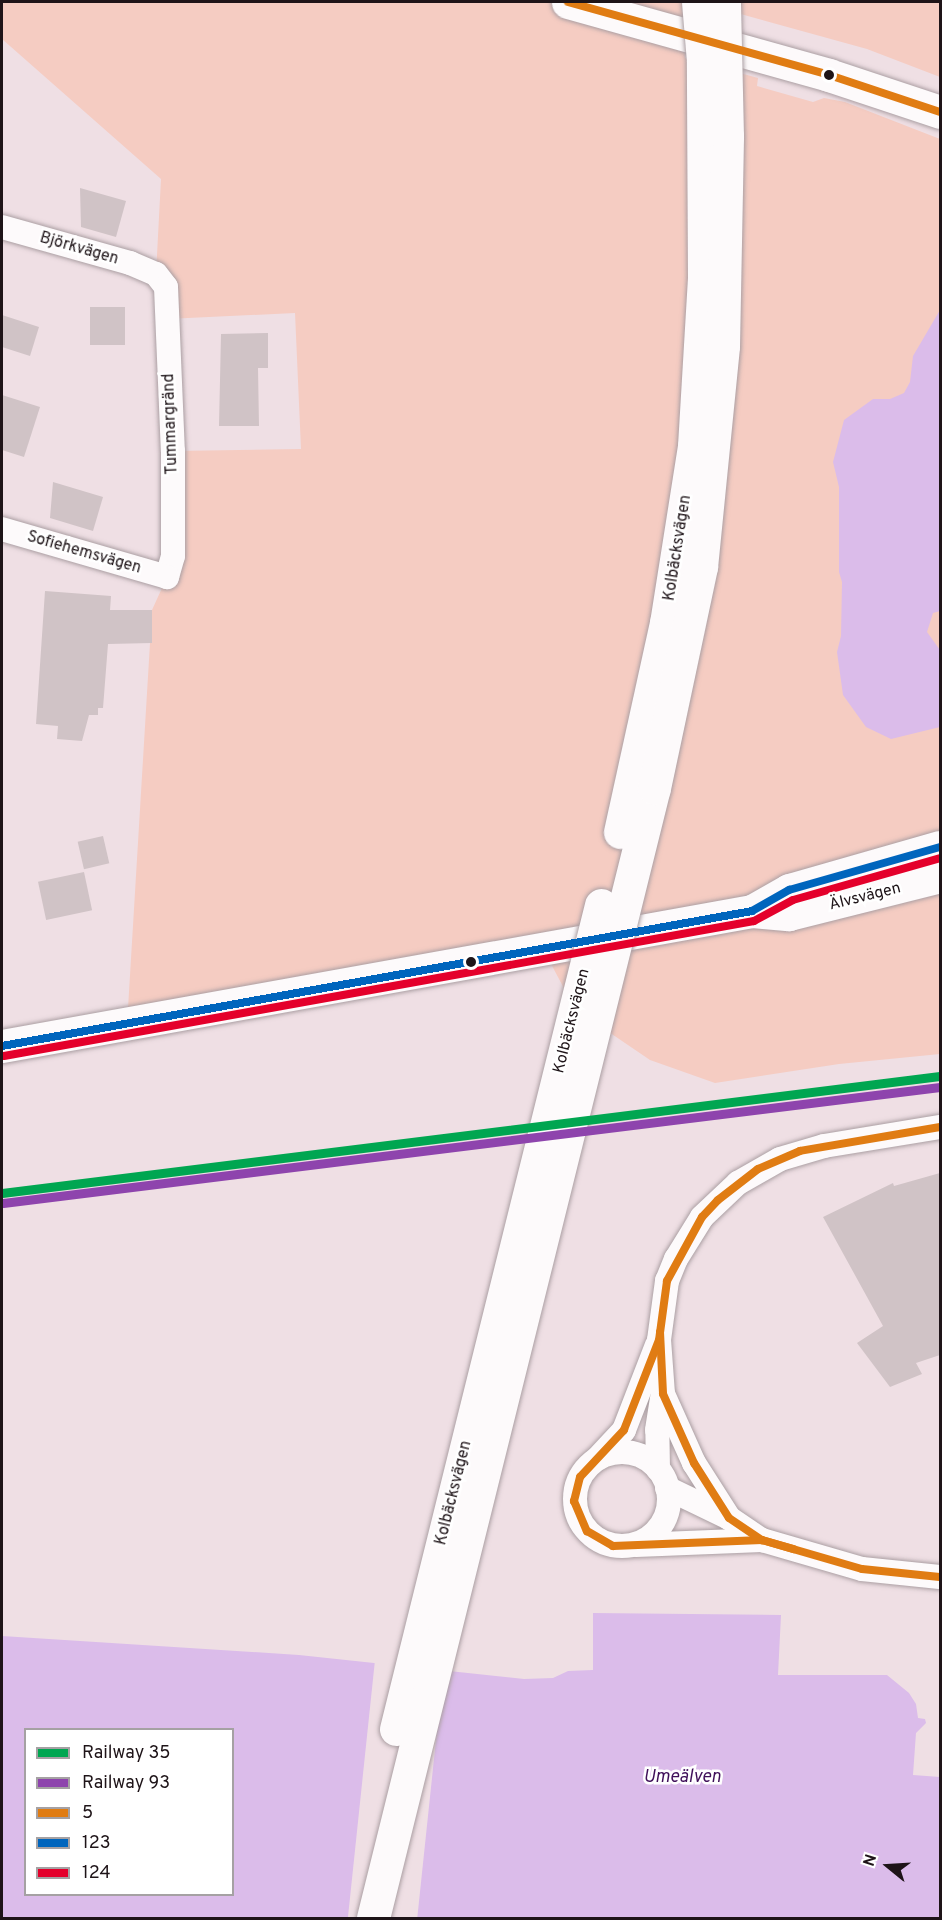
<!DOCTYPE html>
<meta charset="utf-8">
<style>
body{margin:0}
#map{position:relative;width:942px;height:1920px;overflow:hidden;background:#efdfe4;font-family:Overpass,sans-serif}
div>[style]{position:absolute}
.green>*{inset:0;background:#f5ccc2}
.water>*{inset:0;background:#dbbcea}
.pier>*{inset:0;background:#efdfe4;transform-origin:0 0}
.building>*{inset:0;background:#d0c3c6;transform-origin:0 0}
.roads{filter:drop-shadow(0 0 2px #ab9fa3) drop-shadow(0 0 2px #ab9fa3)}
.street>*{height:24px;margin:-12px;padding:0 12px;transform-origin:12px;border-radius:12px;background:#fdfafb}
.street>.ring{margin:-12px;padding:0;box-sizing:content-box;background:none;border:24px solid #fdfafb;border-radius:50%}
.secondary>*{height:33px;margin:-16.5px;padding:0 16.5px;transform-origin:16.5px;border-radius:16.5px;background:#fdfafb}
.bridges{filter:drop-shadow(0 0 2px #ab9fa3) drop-shadow(0 0 2px #ab9fa3)}
.highway-bridge>*{height:33px;margin:-16.5px;padding:0 16.5px;transform-origin:16.5px;border-radius:16.5px;background:#fdfafb}
.bus-1>*{height:8px;margin:-4px;padding:0 4px;transform-origin:4px;border-radius:4px;background:#e07c13}
.bus-2>*{height:8px;margin:-4px;padding:0 4px;transform-origin:4px;border-radius:4px;background:#0065bd}
.bus-3>*{height:8px;margin:-4px;padding:0 4px;transform-origin:4px;border-radius:4px;background:#e4002b}
.rail-1>*{height:9px;margin:-4.5px;padding:0 4.5px;transform-origin:4.5px;border-radius:4.5px;background:#00a651}
.rail-2>*{height:9px;margin:-4.5px;padding:0 4.5px;transform-origin:4.5px;border-radius:4.5px;background:#8e44ad}
.dots>*{width:16px;height:16px;translate:-50% -50%;box-sizing:border-box;border:3px solid #fff;border-radius:50%}
span{translate:-50% -50%;white-space:nowrap;text-align:center;line-height:1.15;-webkit-text-stroke:5px #fff;paint-order:stroke}
.street-label{font-size:16px;color:#1e1418}
.water-label{font-size:18px;color:#3f0f59;font-style:italic}
.frame{position:absolute;inset:0;border:3px solid #1e1418;pointer-events:none}
.legend{position:absolute;left:24px;top:1728px;width:210px;height:168px;box-sizing:border-box;background:#fff;border:2px solid #a5a1a3;margin:0;padding:8px 10px;list-style:none;font-size:18px;color:#1e1418}
.legend li{display:flex;align-items:center;gap:12px;height:30px}
.legend b{width:30px;border:2px solid #a5a1a3}
.north{position:absolute;left:858px;top:1836px;width:60px;height:60px;-webkit-text-stroke:4px #fff;paint-order:stroke;rotate:288deg;font-size:16px;font-weight:700;line-height:24px;text-align:center;color:#1e1418}
.north::after{content:'';display:block;margin:auto;width:21px;height:27px;background:#1e1418;clip-path:polygon(50% 0,100% 100%,50% 72%,0 100%)}
</style>
<div id="map">
<div class="green">
<div style="clip-path:polygon(2px 2px,682px 2px,685px 58px,758px 78px,757px 86px,813px 102px,824px 98px,845px 102px,940px 139px,940px 1054px,839px 1064px,715px 1083px,650px 1060px,575px 1009px,542px 947px,127px 1025px,152px 610px,167px 577px,173px 451px,301px 449px,295px 313px,167px 319px,156px 274px,161px 179px,2px 39px)"></div>
<div style="clip-path:polygon(736px 2px,940px 2px,940px 77px,867px 49px,737px 13px)"></div>
</div>
<div class="water">
<div style="clip-path:polygon(940px 310px,940px 611px,933px 613px,927px 632px,940px 650px,940px 727px,891px 739px,866px 727px,843px 695px,837px 652px,841px 636px,842px 582px,839px 572px,839px 487px,833px 462px,844px 420px,873px 399px,890px 399px,904px 393px,910px 382px,913px 356px)"></div>
<div style="clip-path:polygon(evenodd,593px 1613px,781px 1615px,778px 1675px,887px 1675px,909px 1693px,916px 1704px,918px 1718px,925px 1719px,926px 1723px,916px 1733px,913px 1775px,940px 1777px,940px 1918px,2px 1918px,2px 1636px,299px 1655px,524px 1679px,553px 1678px,568px 1671px,593px 1670px,593px 1613px,26px 1730px,232px 1730px,232px 1894px,26px 1894px,26px 1730px)"></div>
</div>
<div class="pier">
<div style="left:375px;top:1660px;width:69px;height:266px;rotate:6deg"></div>
</div>
<div class="building">
<div style="clip-path:polygon(80px 188px,126px 201px,116px 237px,81px 227px)"></div>
<div style="left:125px;top:307px;width:38px;height:35px;rotate:90deg"></div>
<div style="clip-path:polygon(2px 315px,39px 327px,30px 356px,2px 347px)"></div>
<div style="clip-path:polygon(268px 333px,268px 368px,258px 368px,259px 426px,219px 426px,221px 334px)"></div>
<div style="clip-path:polygon(2px 395px,40px 407px,24px 457px,2px 450px)"></div>
<div style="clip-path:polygon(53px 482px,103px 497px,93px 531px,50px 518px)"></div>
<div style="clip-path:polygon(45px 591px,111px 596px,110px 610px,152px 610px,152px 643px,108px 644px,103px 708px,98px 708px,98px 715px,89px 715px,82px 741px,57px 739px,58px 726px,36px 724px)"></div>
<div style="left:103px;top:836px;width:28px;height:26px;rotate:77deg"></div>
<div style="left:84px;top:872px;width:39px;height:47px;rotate:78deg"></div>
<div style="clip-path:polygon(940px 1173px,940px 1355px,916px 1363px,922px 1374px,890px 1387px,857px 1343px,883px 1326px,823px 1217px,893px 1183px,894px 1186px)"></div>
</div>
<div class="roads">
<div class="street">
<div style="left:2px;top:227px;width:133px;rotate:15.7deg"></div>
<div style="left:130px;top:263px;width:28px;rotate:23deg"></div>
<div style="left:156px;top:274px;width:16px;rotate:52deg"></div>
<div style="left:166px;top:287px;width:164px;rotate:87.6deg"></div>
<div style="left:173px;top:451px;width:105px;rotate:90deg"></div>
<div style="left:173px;top:556px;width:22px;rotate:106deg"></div>
<div style="left:167px;top:577px;width:172px;rotate:-163.8deg"></div>
<div style="left:663px;top:1394px;width:76px;rotate:65.8deg"></div>
<div style="left:694px;top:1463px;width:65px;rotate:57.5deg"></div>
<div style="left:729px;top:1518px;width:40px;rotate:34deg"></div>
<div style="left:762px;top:1540px;width:104px;rotate:16.2deg"></div>
<div style="left:862px;top:1569px;width:78px;rotate:5.9deg"></div>
<div class="ring" style="left:575px;top:1452px;width:70px;height:70px"></div>
<div style="left:598px;top:1458px;width:38px;rotate:-47deg"></div>
<div style="left:624px;top:1430px;width:91px;rotate:-68.8deg"></div>
<div style="left:658px;top:1469px;width:39px;rotate:-91deg"></div>
<div style="left:657px;top:1430px;width:36px;rotate:-81deg"></div>
<div style="left:663px;top:1394px;width:54px;rotate:-94.2deg"></div>
<div style="left:659px;top:1340px;width:60px;rotate:-82.3deg"></div>
<div style="left:667px;top:1281px;width:24px;rotate:-68deg"></div>
<div style="left:676px;top:1259px;width:49px;rotate:-58.2deg"></div>
<div style="left:702px;top:1217px;width:50px;rotate:-43.4deg"></div>
<div style="left:738px;top:1183px;width:48px;rotate:-29.7deg"></div>
<div style="left:780px;top:1159px;width:46px;rotate:-16.5deg"></div>
<div style="left:824px;top:1146px;width:118px;rotate:-9.3deg"></div>
<div style="left:667px;top:1488px;width:69px;rotate:25.8deg"></div>
<div style="left:636px;top:1545px;width:126px;rotate:-2.3deg"></div>
</div>
<div class="secondary">
<div style="left:568px;top:2px;width:271px;rotate:15.6deg"></div>
<div style="left:829px;top:75px;width:117px;rotate:18.4deg"></div>
<div style="left:752px;top:911px;width:43px;rotate:-29.6deg"></div>
<div style="left:789px;top:890px;width:157px;rotate:-15.9deg"></div>
<div style="left:2px;top:1046px;width:762px;rotate:-10.2deg"></div>
<div style="left:752px;top:911px;width:37px;rotate:5deg"></div>
<div style="left:789px;top:914px;width:156px;rotate:-14.1deg"></div>
</div>
</div>
<div class="bridges">
<div class="highway-bridge">
<div style="left:620px;top:832px;width:214px;rotate:-77.6deg"></div>
<div style="left:666px;top:623px;width:179px;rotate:-81deg"></div>
<div style="left:694px;top:446px;width:168px;rotate:-86.6deg"></div>
<div style="left:704px;top:278px;width:217px;rotate:-90.3deg"></div>
<div style="left:703px;top:61px;width:59px;rotate:-94.8deg"></div>
<div style="left:396px;top:1729px;width:849px;rotate:-76.03deg"></div>
<div style="left:373px;top:1918px;width:1164px;rotate:-76.04deg"></div>
<div style="left:654px;top:788px;width:226px;rotate:-78deg"></div>
<div style="left:701px;top:567px;width:222px;rotate:-84.3deg"></div>
<div style="left:723px;top:346px;width:210px;rotate:-88.9deg"></div>
<div style="left:727px;top:136px;width:134px;rotate:-91.3deg"></div>
</div>
</div>
<div class="bus-1">
<div style="left:568px;top:2px;width:271px;rotate:15.6deg"></div>
<div style="left:829px;top:75px;width:117px;rotate:18.4deg"></div>
<div style="left:940px;top:1127px;width:142px;rotate:170.3deg"></div>
<div style="left:800px;top:1151px;width:46px;rotate:156.8deg"></div>
<div style="left:758px;top:1169px;width:51px;rotate:142.2deg"></div>
<div style="left:718px;top:1200px;width:23px;rotate:133deg"></div>
<div style="left:702px;top:1217px;width:73px;rotate:118.7deg"></div>
<div style="left:667px;top:1281px;width:60px;rotate:97.7deg"></div>
<div style="left:659px;top:1340px;width:97px;rotate:111.3deg"></div>
<div style="left:624px;top:1430px;width:64px;rotate:133.1deg"></div>
<div style="left:580px;top:1477px;width:25px;rotate:104deg"></div>
<div style="left:574px;top:1501px;width:33px;rotate:67deg"></div>
<div style="left:587px;top:1531px;width:30px;rotate:30deg"></div>
<div style="left:613px;top:1546px;width:149px;rotate:-2.3deg"></div>
<div style="left:762px;top:1540px;width:104px;rotate:16.2deg"></div>
<div style="left:862px;top:1569px;width:78px;rotate:5.9deg"></div>
<div style="left:660px;top:1332px;width:62px;rotate:87.2deg"></div>
<div style="left:663px;top:1394px;width:76px;rotate:65.8deg"></div>
<div style="left:694px;top:1463px;width:65px;rotate:57.5deg"></div>
<div style="left:729px;top:1518px;width:40px;rotate:34deg"></div>
<div style="left:762px;top:1540px;width:33px;rotate:16deg"></div>
</div>
<div class="bus-2">
<div style="left:2px;top:1046px;width:762px;rotate:-10.2deg"></div>
<div style="left:752px;top:911px;width:43px;rotate:-29.6deg"></div>
<div style="left:789px;top:890px;width:157px;rotate:-15.9deg"></div>
</div>
<div class="bus-3">
<div style="left:4px;top:1056px;width:762px;rotate:-10.2deg"></div>
<div style="left:754px;top:921px;width:44px;rotate:-28.3deg"></div>
<div style="left:793px;top:900px;width:153px;rotate:-15.9deg"></div>
</div>
<div class="rail-1">
<div style="left:2px;top:1193px;width:945px;rotate:-7.11deg"></div>
</div>
<div class="rail-2">
<div style="left:3px;top:1203px;width:944px;rotate:-7.06deg"></div>
</div>
<div class="dots">
<div style="left:829px;top:75px;background:#1e1418"></div>
<div style="left:471px;top:962px;background:#1e1418"></div>
</div>
<div class="street-label">
<span style="left:79px;top:249px;rotate:16deg">Björkvägen</span>
<span style="left:171px;top:424px;rotate:-92deg">Tummargränd</span>
<span style="left:678px;top:548px;rotate:-81deg">Kolbäcksvägen</span>
<span style="left:84px;top:553px;rotate:16deg">Sofiehemsvägen</span>
<span style="left:865px;top:897px;rotate:-14deg">Älvsvägen</span>
<span style="left:572px;top:1021px;rotate:-76deg">Kolbäcksvägen</span>
<span style="left:454px;top:1493px;rotate:-76deg">Kolbäcksvägen</span>
</div>
<div class="water-label">
<span style="left:682px;top:1778px">Umeälven</span>
</div>
<div class="frame"></div>
<ul class="legend">
<li><b style="height:8px;background:#00a651"></b>Railway 35</li>
<li><b style="height:8px;background:#8e44ad"></b>Railway 93</li>
<li><b style="height:8px;background:#e07c13"></b>5</li>
<li><b style="height:8px;background:#0065bd"></b>123</li>
<li><b style="height:8px;background:#e4002b"></b>124</li>
</ul>
<div class="north">N</div>
</div>
